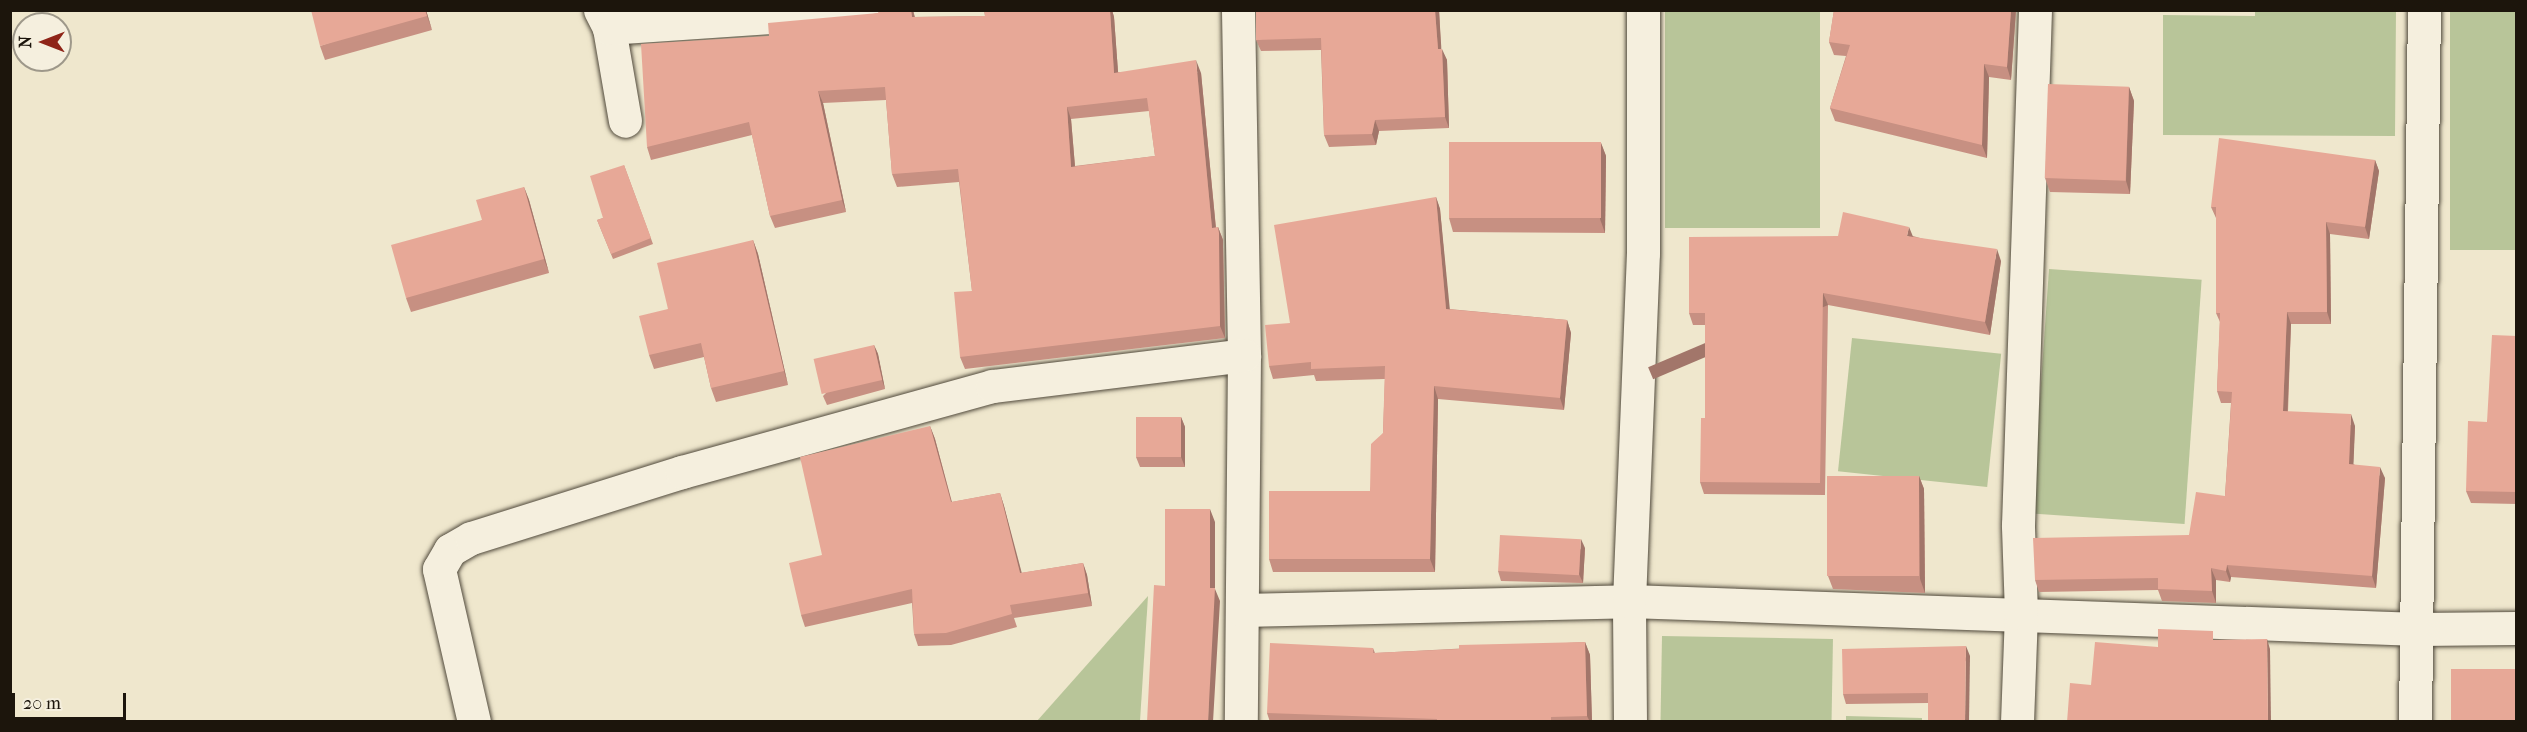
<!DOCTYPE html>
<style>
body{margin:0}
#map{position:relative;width:2527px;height:732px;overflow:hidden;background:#efe7cd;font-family:"IM FELL French Canon",serif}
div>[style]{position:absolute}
.green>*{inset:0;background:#b8c599;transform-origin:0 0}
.roads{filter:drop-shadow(0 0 2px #514a3c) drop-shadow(0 0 2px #514a3c)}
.street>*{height:33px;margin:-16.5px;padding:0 16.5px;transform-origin:16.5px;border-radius:16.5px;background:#f5efde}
.wall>*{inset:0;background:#c79082}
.shaded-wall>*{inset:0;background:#a2766a;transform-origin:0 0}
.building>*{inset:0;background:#e7a897;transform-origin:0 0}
span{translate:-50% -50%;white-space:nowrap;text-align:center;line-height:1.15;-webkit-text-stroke:6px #f5efde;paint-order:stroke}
.frame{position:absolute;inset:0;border:12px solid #1c150c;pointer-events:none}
.north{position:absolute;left:12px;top:12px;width:60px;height:60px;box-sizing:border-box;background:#f5efde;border:2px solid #9e988a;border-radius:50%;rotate:270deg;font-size:16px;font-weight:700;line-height:24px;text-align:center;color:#1c150c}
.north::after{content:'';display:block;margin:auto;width:21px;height:27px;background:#8f2418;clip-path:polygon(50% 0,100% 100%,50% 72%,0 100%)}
.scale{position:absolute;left:12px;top:693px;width:114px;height:27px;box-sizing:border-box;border:3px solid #1c150c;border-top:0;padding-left:8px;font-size:18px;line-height:21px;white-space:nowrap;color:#1c150c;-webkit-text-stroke:4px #f5efde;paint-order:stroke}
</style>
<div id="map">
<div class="green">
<div style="left:1665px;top:11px;width:155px;height:217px"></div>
<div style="clip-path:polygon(2255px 11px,2396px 11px,2395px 136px,2163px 135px,2163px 15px,2255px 16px)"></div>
<div style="left:2450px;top:11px;width:66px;height:239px"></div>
<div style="left:2049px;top:269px;width:153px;height:245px;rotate:4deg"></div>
<div style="left:1852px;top:338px;width:150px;height:134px;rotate:6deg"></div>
<div style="clip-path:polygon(1148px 596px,1140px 721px,1037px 721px)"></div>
<div style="left:1662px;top:636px;width:171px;height:85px;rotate:1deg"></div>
<div style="clip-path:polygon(1846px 716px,1922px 718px,1922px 721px,1846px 721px)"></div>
</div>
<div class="roads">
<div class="street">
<div style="left:600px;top:10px;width:20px;rotate:63deg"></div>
<div style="left:609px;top:28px;width:94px;rotate:80.2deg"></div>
<div style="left:1238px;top:10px;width:345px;rotate:89deg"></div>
<div style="left:1244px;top:355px;width:367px;rotate:90.5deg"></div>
<div style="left:609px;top:28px;width:264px;rotate:-3.9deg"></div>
<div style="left:1242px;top:610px;width:387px;rotate:-1.3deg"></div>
<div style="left:1629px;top:601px;width:790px;rotate:2.03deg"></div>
<div style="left:2419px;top:629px;width:97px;rotate:-0.6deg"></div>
<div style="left:474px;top:722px;width:157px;rotate:-102.9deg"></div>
<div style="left:439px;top:569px;width:22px;rotate:-60deg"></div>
<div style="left:450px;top:550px;width:24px;rotate:-30deg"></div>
<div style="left:471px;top:538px;width:221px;rotate:-17.4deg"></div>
<div style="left:682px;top:472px;width:322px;rotate:-15.5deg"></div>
<div style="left:992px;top:386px;width:254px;rotate:-7deg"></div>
<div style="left:1630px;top:722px;width:121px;rotate:-90.5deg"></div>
<div style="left:1629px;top:601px;width:348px;rotate:-87.7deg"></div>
<div style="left:1643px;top:253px;width:243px;rotate:-90deg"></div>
<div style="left:2017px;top:722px;width:109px;rotate:-87.9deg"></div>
<div style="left:2021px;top:613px;width:88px;rotate:-92deg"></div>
<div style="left:2018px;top:525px;width:515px;rotate:-88.11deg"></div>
<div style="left:2415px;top:722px;width:712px;rotate:-89.28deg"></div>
</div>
</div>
<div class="wall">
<div style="clip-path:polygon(426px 10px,432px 30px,325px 60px,320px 46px)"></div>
<div style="clip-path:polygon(evenodd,913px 10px,915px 17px,985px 16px,984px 10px,1112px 10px,1114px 17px,1118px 72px,1201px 73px,1216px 228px,1218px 227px,1223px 240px,1223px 246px,1225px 338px,965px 369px,960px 357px,972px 291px,959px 182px,897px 187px,892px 174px,886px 100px,823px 103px,846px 212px,775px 228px,770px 216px,752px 135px,651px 160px,647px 147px,769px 36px,878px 13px,913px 10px,1149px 111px,1155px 156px,1075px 166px,1071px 119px,1149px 111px)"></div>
<div style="clip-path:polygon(1439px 10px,1441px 49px,1447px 60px,1449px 128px,1379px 131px,1376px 145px,1329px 147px,1324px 135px,1321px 50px,1261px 51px,1256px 40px)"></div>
<div style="clip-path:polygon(1834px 10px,2016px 10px,2011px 80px,1989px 77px,1987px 158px,1835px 121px,1830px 108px,1846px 56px,1834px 55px,1829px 42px)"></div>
<div style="clip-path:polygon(2129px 87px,2134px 101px,2130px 194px,2050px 192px,2045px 178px)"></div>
<div style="clip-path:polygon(1601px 143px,1606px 156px,1605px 233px,1453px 232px,1449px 218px)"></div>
<div style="clip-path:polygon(2375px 160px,2379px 171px,2369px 239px,2330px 234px,2331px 324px,2291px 324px,2288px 412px,2355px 426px,2353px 464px,2385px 478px,2376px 588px,2231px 577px,2230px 582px,2216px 580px,2216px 603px,2162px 601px,2158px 590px,2039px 592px,2035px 580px,2189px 535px,2225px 496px,2231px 403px,2221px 403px,2217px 391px,2220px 322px,2216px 313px,2216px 218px,2211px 207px)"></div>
<div style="clip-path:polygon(624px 165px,653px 244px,613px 259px,597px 220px,603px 218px)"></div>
<div style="clip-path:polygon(524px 187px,529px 200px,549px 273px,411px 312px,406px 298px,482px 220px)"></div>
<div style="clip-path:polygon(1436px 197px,1440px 209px,1449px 309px,1567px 320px,1571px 333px,1564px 410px,1438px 399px,1435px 572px,1273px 572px,1269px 559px,1370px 491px,1383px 433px,1385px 379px,1316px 381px,1314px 375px,1273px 379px,1269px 366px,1290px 323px)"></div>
<div style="clip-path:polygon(1913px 236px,2001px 261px,1990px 335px,1828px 305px,1825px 495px,1704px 494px,1700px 482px,1705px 418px,1705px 325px,1693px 325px,1689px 313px)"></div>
<div style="clip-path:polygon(753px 240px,758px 254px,788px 385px,716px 402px,711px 388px,704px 357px,654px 369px,649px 355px,668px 309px)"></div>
<div style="clip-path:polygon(2517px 336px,2517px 504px,2471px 503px,2466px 491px,2487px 422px)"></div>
<div style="clip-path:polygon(874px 345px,878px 354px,885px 389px,827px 405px,823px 396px)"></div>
<div style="clip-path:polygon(1181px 417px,1185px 427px,1185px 467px,1140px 467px,1136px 457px)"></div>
<div style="clip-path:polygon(930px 426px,935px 439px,952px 502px,1000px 493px,1004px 506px,1021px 573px,1083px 563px,1087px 575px,1092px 606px,1014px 618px,1017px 627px,951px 645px,918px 646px,914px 634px,912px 603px,805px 627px,801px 615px,822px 555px)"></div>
<div style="clip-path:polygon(1919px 476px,1924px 489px,1925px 593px,1833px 589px,1828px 576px)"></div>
<div style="clip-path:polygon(1585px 548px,1583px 583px,1501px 581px,1498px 571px)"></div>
<div style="clip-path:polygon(1585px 642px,1590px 655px,1592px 722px,1270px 722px,1267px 713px,1373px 648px,1375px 653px)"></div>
<div style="clip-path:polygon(1970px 656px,1928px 703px,1846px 704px,1843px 694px)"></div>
</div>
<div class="shaded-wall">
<div style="clip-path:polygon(425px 10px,426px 10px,432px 30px,427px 16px)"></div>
<div style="clip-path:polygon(911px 10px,913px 10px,917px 29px,912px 17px)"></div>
<div style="clip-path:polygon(1110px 10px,1112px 10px,1114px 17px,1119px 85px,1114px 73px)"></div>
<div style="clip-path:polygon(1435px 10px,1439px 10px,1442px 60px,1438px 49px)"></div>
<div style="clip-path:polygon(2011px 10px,2016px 10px,2011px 80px,2007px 67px)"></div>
<div style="clip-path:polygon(1442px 49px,1447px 60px,1449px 128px,1445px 117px)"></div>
<div style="clip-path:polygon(1196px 60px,1201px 73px,1217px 240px,1212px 228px)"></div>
<div style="clip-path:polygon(1984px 64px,1989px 77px,1987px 158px,1982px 145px)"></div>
<div style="clip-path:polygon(2129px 87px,2134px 101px,2130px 194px,2126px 181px)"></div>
<div style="clip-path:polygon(818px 91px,823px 103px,846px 212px,842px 200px)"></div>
<div style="clip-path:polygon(1067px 107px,1071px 119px,1076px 179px,1071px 167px)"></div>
<div style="clip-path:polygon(1375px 120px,1379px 131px,1376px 145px,1372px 134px)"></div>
<div style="clip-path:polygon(1601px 143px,1606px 156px,1605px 233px,1600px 219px)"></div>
<div style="clip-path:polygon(2375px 160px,2379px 171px,2369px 239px,2365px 227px)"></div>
<div style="clip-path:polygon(524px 187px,529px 200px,549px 273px,544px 259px)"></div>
<div style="clip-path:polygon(1436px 197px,1440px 209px,1451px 321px,1446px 309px)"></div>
<div style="clip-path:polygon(2326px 222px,2330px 234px,2331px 324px,2327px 312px)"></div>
<div style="clip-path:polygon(1218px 227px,1223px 240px,1223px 246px,1225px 338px,1220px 326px)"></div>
<div style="clip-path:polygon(1909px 227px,1914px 239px,1907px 236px)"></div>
<div style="clip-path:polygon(753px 240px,758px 254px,788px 385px,784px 371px)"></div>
<div style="clip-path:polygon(1997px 249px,2001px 261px,1990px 335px,1985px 322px)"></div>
<div style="left:1823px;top:293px;width:13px;height:190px;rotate:67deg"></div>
<div style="clip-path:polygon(2287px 312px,2291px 324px,2287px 423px,2283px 411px)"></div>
<div style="clip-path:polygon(1567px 320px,1571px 333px,1564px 410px,1560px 398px)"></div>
<div style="clip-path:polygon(874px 345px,878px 354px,885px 389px,882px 380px)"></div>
<div style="clip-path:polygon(1434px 386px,1438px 399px,1435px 572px,1430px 559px)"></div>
<div style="clip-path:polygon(2351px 414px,2355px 426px,2353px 476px,2349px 464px)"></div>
<div style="clip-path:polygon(1181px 417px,1185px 427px,1185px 467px,1181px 457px)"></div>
<div style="clip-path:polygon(930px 426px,935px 439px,955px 515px,951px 502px)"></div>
<div style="clip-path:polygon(2380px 467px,2385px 478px,2376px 588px,2372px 576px)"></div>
<div style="clip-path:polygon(1919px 476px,1924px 489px,1925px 593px,1920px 579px)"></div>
<div style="clip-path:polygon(1000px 493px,1004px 506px,1025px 585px,1020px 573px)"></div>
<div style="clip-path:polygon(1210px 509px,1215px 522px,1215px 589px,1220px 601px,1213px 722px,1208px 722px,1210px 588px)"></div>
<div style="clip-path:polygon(1581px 539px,1585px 548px,1583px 583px,1579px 574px)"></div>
<div style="clip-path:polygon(1083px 563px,1087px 575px,1092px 606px,1088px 593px)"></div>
<div style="clip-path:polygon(2227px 565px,2231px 577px,2230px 582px,2226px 571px)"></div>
<div style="clip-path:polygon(2211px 568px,2216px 580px,2216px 603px,2212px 591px)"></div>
<div style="clip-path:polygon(2267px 639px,2270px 649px,2271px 722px,2268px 722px)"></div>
<div style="clip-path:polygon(1585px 642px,1590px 655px,1592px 722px,1590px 722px,1587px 716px)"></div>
<div style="clip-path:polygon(1966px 646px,1970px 656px,1969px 722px,1965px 722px)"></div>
</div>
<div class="building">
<div style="clip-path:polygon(311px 10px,425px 10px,427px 16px,320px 46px)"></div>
<div style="clip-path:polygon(evenodd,879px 10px,911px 10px,912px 17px,985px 16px,984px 10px,1110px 10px,1114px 73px,1196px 60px,1212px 228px,1218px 227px,1219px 233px,1220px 326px,960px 357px,954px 292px,972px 291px,958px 169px,892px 174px,885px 87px,818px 91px,842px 200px,770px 216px,749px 122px,647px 147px,641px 44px,769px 36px,768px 23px,878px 13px,879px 10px,1147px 98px,1155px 156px,1071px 167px,1067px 107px,1147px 98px)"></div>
<div style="clip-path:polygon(1256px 10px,1435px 10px,1438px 49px,1442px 49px,1445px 117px,1375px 120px,1372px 134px,1324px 135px,1321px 38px,1256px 40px)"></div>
<div style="clip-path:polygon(1834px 10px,2011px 10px,2007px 67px,1984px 64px,1982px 145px,1830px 108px,1850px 45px,1829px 42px)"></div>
<div style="left:2048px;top:84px;width:81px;height:94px;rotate:2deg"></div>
<div style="clip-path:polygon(2219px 138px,2375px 160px,2365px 227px,2326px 222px,2327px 312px,2287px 312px,2283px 411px,2351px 414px,2349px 464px,2380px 467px,2372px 576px,2227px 565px,2226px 571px,2211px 568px,2212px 591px,2158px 589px,2158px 578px,2035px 580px,2033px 538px,2189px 535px,2196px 492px,2225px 496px,2232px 392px,2217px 391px,2220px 313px,2216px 313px,2216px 207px,2211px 207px)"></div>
<div style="left:1449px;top:142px;width:152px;height:76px"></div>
<div style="clip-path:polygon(624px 165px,651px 238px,611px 254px,597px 220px,603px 218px,590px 176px)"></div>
<div style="clip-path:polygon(524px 187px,544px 259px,406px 298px,391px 245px,482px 220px,476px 200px)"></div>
<div style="clip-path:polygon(1436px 197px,1446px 309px,1567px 320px,1560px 398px,1434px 386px,1430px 559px,1269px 559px,1269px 491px,1370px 491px,1371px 444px,1383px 433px,1385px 366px,1311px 369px,1311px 362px,1269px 366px,1265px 325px,1290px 323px,1274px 225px)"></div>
<div style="clip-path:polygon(1843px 212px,1909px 227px,1907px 236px,1997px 249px,1985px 322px,1823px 293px,1820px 483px,1700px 482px,1701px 418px,1705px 418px,1705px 313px,1689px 313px,1689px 237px,1838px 236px)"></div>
<div style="clip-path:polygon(753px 240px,784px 371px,711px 388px,701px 343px,649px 355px,639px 316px,668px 309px,657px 263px)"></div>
<div style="clip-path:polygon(2492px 335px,2517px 336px,2517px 492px,2466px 491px,2468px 421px,2487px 422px)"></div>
<div style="left:874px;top:345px;width:36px;height:62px;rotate:77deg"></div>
<div style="left:1136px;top:417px;width:45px;height:40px"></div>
<div style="clip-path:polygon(930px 426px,951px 502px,1000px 493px,1020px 573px,1083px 563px,1088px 593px,1010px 605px,1012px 614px,946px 633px,914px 634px,912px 589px,801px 615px,789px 563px,822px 555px,800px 457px)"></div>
<div style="left:1827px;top:476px;width:92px;height:100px"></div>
<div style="clip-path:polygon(1165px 509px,1210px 509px,1210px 588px,1215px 588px,1208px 722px,1147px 722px,1154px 585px,1165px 586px)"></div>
<div style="left:1500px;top:535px;width:81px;height:36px;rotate:3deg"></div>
<div style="clip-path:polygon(2158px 629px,2213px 631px,2213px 640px,2267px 639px,2268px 722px,2067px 722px,2070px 683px,2091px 685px,2095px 642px,2158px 647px)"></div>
<div style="clip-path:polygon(1585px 642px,1587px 716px,1551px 717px,1551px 722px,1437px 722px,1437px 719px,1267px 713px,1270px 643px,1373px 648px,1373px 653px,1459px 649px,1459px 645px)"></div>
<div style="clip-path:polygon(1966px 646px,1965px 722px,1928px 722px,1928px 693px,1843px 694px,1842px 649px)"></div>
<div style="left:2517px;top:669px;width:53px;height:66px;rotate:90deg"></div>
</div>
<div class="frame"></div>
<div class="north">N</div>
<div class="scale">20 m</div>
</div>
